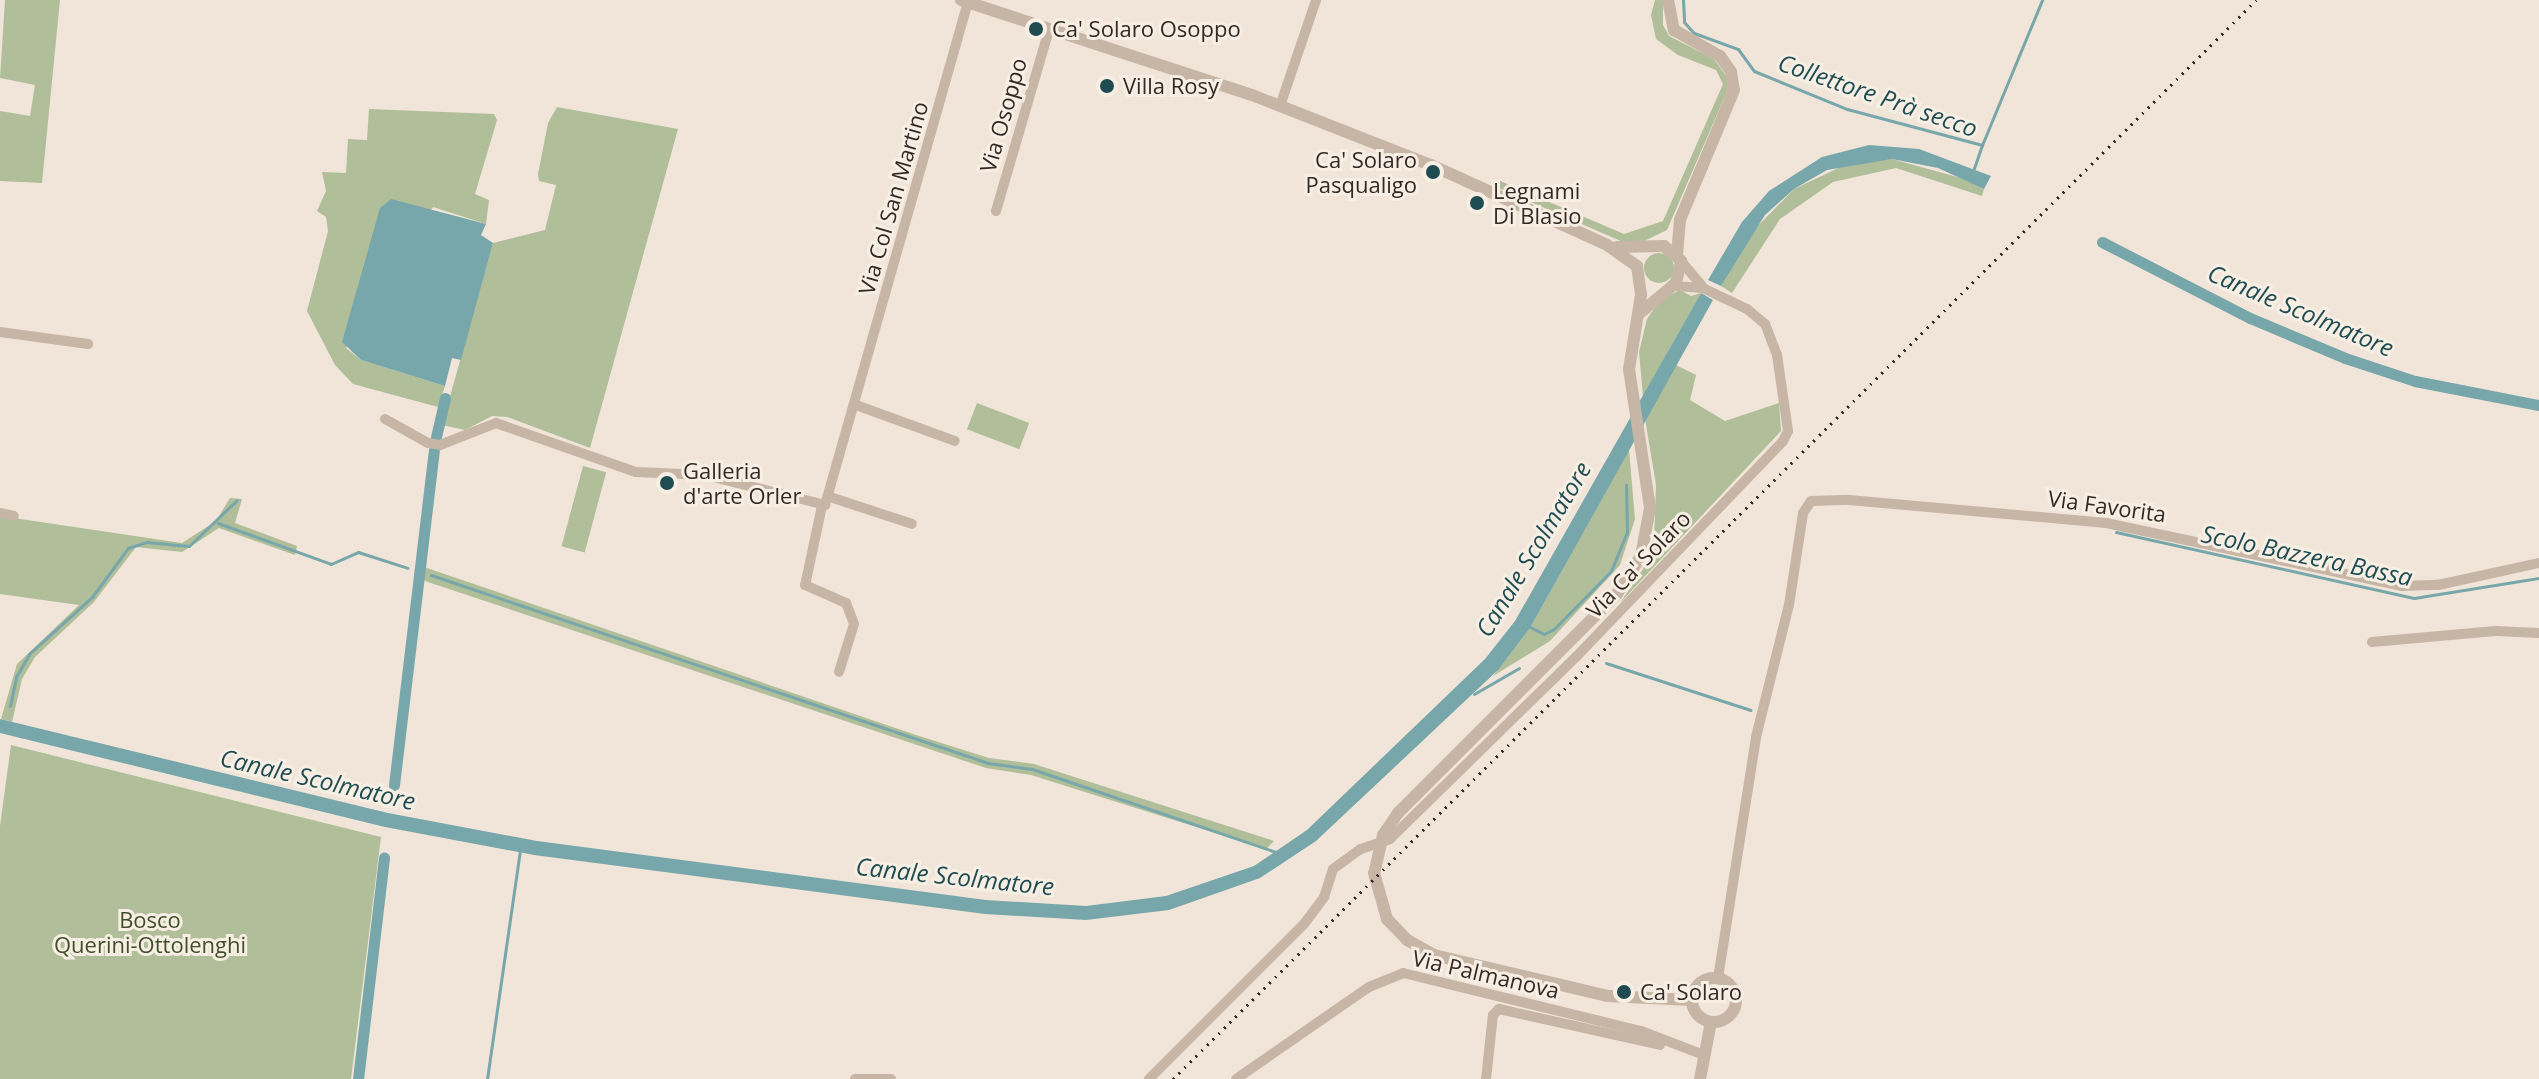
<!DOCTYPE html>
<meta charset="utf-8">
<style>
body{margin:0}
#map{position:relative;width:2539px;height:1079px;overflow:hidden;background:#f0e5d8;font-family:"Open Sans",sans-serif}
div>[style]{position:absolute}
.green>*{inset:0;background:#b0be99;transform-origin:0 0}
.round{border-radius:50%}
.water>*{inset:0;background:#78a7ab}
.stream>*{height:3px;margin:-1.5px;padding:0 1.5px;transform-origin:1.5px;border-radius:1.5px;background:#78a7ab}
.canal>*{height:11px;margin:-5.5px;padding:0 5.5px;transform-origin:5.5px;border-radius:5.5px;background:#78a7ab}
.minor>*{height:10px;margin:-5px;padding:0 5px;transform-origin:5px;border-radius:5px;background:#c7b6a5}
.tertiary>*{height:12px;margin:-6px;padding:0 6px;transform-origin:6px;border-radius:6px;background:#c7b6a5}
.tertiary>.ring{margin:-6px;padding:0;box-sizing:content-box;background:none;border:12px solid #c7b6a5;border-radius:50%}
.rail>*{height:3px;margin-top:-1.5px;transform-origin:0;background:repeating-linear-gradient(90deg,#332a26 0 2px,transparent 0 8px)}
.minor-bridge>*{height:10px;margin:-5px;padding:0 5px;transform-origin:5px;border-radius:5px;background:#c7b6a5}
.dots>*{width:22px;height:22px;translate:-50% -50%;box-sizing:border-box;border:4px solid #f8efe4;border-radius:50%}
span{translate:-50% -50%;white-space:nowrap;text-align:center;line-height:1.15;-webkit-text-stroke:6px #f8efe4;paint-order:stroke}
.poi-label{font-size:22px;color:#332a26}
.left{translate:0 -50%;text-align:left}
.right{translate:-100% -50%;text-align:right}
.street-label{font-size:22px;color:#332a26}
.park-label{font-size:22px;color:#41502b}
.water-label{font-size:24px;color:#1e4c52;font-style:italic}
</style>
<div id="map">
<div class="green">
<div style="clip-path:polygon(5px 0,60px 0,42px 183px,0 181px,0 111px,30px 116px,35px 85px,0 78px)"></div>
<div style="clip-path:polygon(1655px 0,1663px 0,1663px 25px,1669px 36px,1714px 59px,1726px 76px,1728px 89px,1667px 230px,1640px 243px,1623px 242px,1494px 186px,1498px 180px,1624px 234px,1663px 221px,1723px 84px,1716px 70px,1678px 55px,1656px 39px,1651px 15px)"></div>
<div style="clip-path:polygon(557px 107px,678px 129px,590px 448px,507px 417px,492px 416px,465px 430px,442px 425px,493px 243px,545px 230px,556px 185px,539px 181px,538px 174px,548px 123px)"></div>
<div style="clip-path:polygon(369px 109px,494px 114px,497px 120px,475px 194px,489px 200px,486px 224px,433px 207px,346px 348px,361px 360px,445px 386px,438px 407px,353px 384px,335px 365px,307px 311px,328px 231px,326px 217px,317px 211px,326px 191px,322px 172px,346px 173px,348px 139px,367px 140px)"></div>
<div style="clip-path:polygon(1892px 159px,1961px 178px,1984px 189px,1982px 196px,1896px 168px,1833px 182px,1780px 219px,1732px 293px,1721px 286px,1754px 230px,1794px 189px,1847px 164px)"></div>
<div class="round" style="left:1644px;top:253px;width:30px;height:30px"></div>
<div style="clip-path:polygon(1680px 290px,1691px 296px,1701px 293px,1643px 396px,1639px 352px,1647px 319px,1660px 300px)"></div>
<div style="clip-path:polygon(1676px 365px,1696px 375px,1690px 400px,1725px 421px,1779px 403px,1781px 431px,1620px 603px,1643px 569px,1654px 540px,1656px 485px,1645px 419px)"></div>
<div style="left:977px;top:403px;width:56px;height:28px;rotate:21deg"></div>
<div style="clip-path:polygon(1629px 449px,1635px 519px,1620px 565px,1550px 641px,1493px 676px,1530px 628px)"></div>
<div style="left:583px;top:466px;width:24px;height:83px;rotate:15deg"></div>
<div style="clip-path:polygon(230px 498px,242px 499px,235px 523px,297px 546px,295px 555px,219px 528px,182px 552px,136px 547px,94px 602px,35px 657px,22px 679px,12px 722px,1px 719px,17px 664px,79px 605px,0 594px,0 516px,182px 543px,216px 521px)"></div>
<div style="clip-path:polygon(424px 567px,916px 735px,989px 758px,1034px 764px,1274px 841px,1266px 849px,1031px 775px,986px 768px,428px 582px,422px 579px)"></div>
<div style="clip-path:polygon(11px 745px,381px 837px,351px 1079px,0 1079px,0 826px)"></div>
</div>
<div class="water">
<div style="clip-path:polygon(1869px 145px,1919px 149px,1991px 176px,1984px 189px,1938px 168px,1892px 159px,1827px 170px,1794px 189px,1765px 215px,1721px 286px,1708px 280px,1742px 222px,1769px 191px,1822px 157px)"></div>
<div style="clip-path:polygon(391px 199px,486px 224px,481px 235px,493px 243px,461px 360px,452px 358px,445px 386px,361px 360px,342px 342px,380px 208px)"></div>
<div style="clip-path:polygon(1701px 293px,1713px 300px,1530px 628px,1498px 670px,1316px 841px,1260px 878px,1169px 910px,1086px 920px,985px 914px,534px 855px,385px 827px,0 733px,0 719px,388px 813px,537px 841px,986px 900px,1086px 906px,1166px 896px,1254px 866px,1307px 830px,1485px 659px,1515px 621px)"></div>
</div>
<div class="stream">
<div style="left:1683px;top:0;width:22px;rotate:87deg"></div>
<div style="left:1684px;top:22px;width:15px;rotate:48deg"></div>
<div style="left:1694px;top:33px;width:47px;rotate:20deg"></div>
<div style="left:1738px;top:49px;width:27px;rotate:54deg"></div>
<div style="left:1754px;top:71px;width:100px;rotate:22.2deg"></div>
<div style="left:1847px;top:109px;width:140px;rotate:14.9deg"></div>
<div style="left:1982px;top:145px;width:28px;rotate:109deg"></div>
<div style="left:1982px;top:145px;width:157px;rotate:-67.5deg"></div>
<div style="left:218px;top:523px;width:120px;rotate:19.9deg"></div>
<div style="left:331px;top:564px;width:30px;rotate:-24deg"></div>
<div style="left:358px;top:552px;width:52px;rotate:17.7deg"></div>
<div style="left:2116px;top:532px;width:305px;rotate:12.5deg"></div>
<div style="left:2414px;top:598px;width:127px;rotate:-9.1deg"></div>
<div style="left:431px;top:575px;width:588px;rotate:18.65deg"></div>
<div style="left:988px;top:763px;width:44px;rotate:7.8deg"></div>
<div style="left:1032px;top:769px;width:263px;rotate:18.8deg"></div>
<div style="left:1528px;top:626px;width:18px;rotate:27deg"></div>
<div style="left:1544px;top:634px;width:11px;rotate:-27deg"></div>
<div style="left:1554px;top:629px;width:81px;rotate:-45.5deg"></div>
<div style="left:1611px;top:571px;width:42px;rotate:-67.7deg"></div>
<div style="left:1627px;top:532px;width:47px;rotate:-91.2deg"></div>
<div style="left:1606px;top:663px;width:152px;rotate:18deg"></div>
<div style="left:1474px;top:694px;width:52px;rotate:-30deg"></div>
<div style="left:10px;top:706px;width:30px;rotate:-78deg"></div>
<div style="left:16px;top:677px;width:28px;rotate:-60deg"></div>
<div style="left:30px;top:653px;width:84px;rotate:-42.1deg"></div>
<div style="left:92px;top:597px;width:61px;rotate:-53.7deg"></div>
<div style="left:128px;top:548px;width:20px;rotate:-18deg"></div>
<div style="left:147px;top:542px;width:42px;rotate:5.4deg"></div>
<div style="left:189px;top:546px;width:66px;rotate:-43.8deg"></div>
<div style="left:487px;top:1079px;width:232px;rotate:-81.8deg"></div>
</div>
<div class="canal">
<div style="left:2102px;top:242px;width:166px;rotate:27.2deg"></div>
<div style="left:2250px;top:318px;width:103px;rotate:22.8deg"></div>
<div style="left:2345px;top:358px;width:74px;rotate:18.2deg"></div>
<div style="left:2415px;top:381px;width:126px;rotate:11deg"></div>
<div style="left:436px;top:437px;width:40px;rotate:-77deg"></div>
<div style="left:394px;top:785px;width:337px;rotate:-83.2deg"></div>
<div style="left:358px;top:1079px;width:223px;rotate:-83.3deg"></div>
</div>
<div class="minor">
<div style="left:1280px;top:106px;width:112px;rotate:-71.2deg"></div>
<div style="left:996px;top:211px;width:189px;rotate:-73.7deg"></div>
<div style="left:1681px;top:261px;width:33px;rotate:50deg"></div>
<div style="left:0;top:332px;width:89px;rotate:7.8deg"></div>
<div style="left:856px;top:405px;width:105px;rotate:20deg"></div>
<div style="left:385px;top:419px;width:49px;rotate:29.2deg"></div>
<div style="left:428px;top:443px;width:12px;rotate:9deg"></div>
<div style="left:440px;top:445px;width:60px;rotate:-21.4deg"></div>
<div style="left:496px;top:423px;width:148px;rotate:19.3deg"></div>
<div style="left:636px;top:472px;width:69px;rotate:2.5deg"></div>
<div style="left:705px;top:475px;width:124px;rotate:14deg"></div>
<div style="left:825px;top:505px;width:523px;rotate:-74.13deg"></div>
<div style="left:830px;top:497px;width:86px;rotate:18.2deg"></div>
<div style="left:822px;top:506px;width:81px;rotate:102.1deg"></div>
<div style="left:805px;top:585px;width:45px;rotate:23.7deg"></div>
<div style="left:846px;top:603px;width:22px;rotate:69deg"></div>
<div style="left:854px;top:624px;width:50px;rotate:107.4deg"></div>
<div style="left:0;top:513px;width:14px;rotate:12deg"></div>
<div style="left:2372px;top:642px;width:124px;rotate:-5.1deg"></div>
<div style="left:2496px;top:631px;width:43px;rotate:2.7deg"></div>
<div style="left:1390px;top:839px;width:260px;rotate:-44.4deg"></div>
<div style="left:1576px;top:657px;width:299px;rotate:-46.2deg"></div>
<div style="left:1783px;top:441px;width:11px;rotate:-63deg"></div>
<div style="left:1788px;top:431px;width:77px;rotate:-98.2deg"></div>
<div style="left:1777px;top:355px;width:33px;rotate:-111deg"></div>
<div style="left:1765px;top:324px;width:23px;rotate:-140deg"></div>
<div style="left:1747px;top:309px;width:49px;rotate:-154.5deg"></div>
<div style="left:1703px;top:288px;width:31px;rotate:-176deg"></div>
<div style="left:1718px;top:978px;width:244px;rotate:-81deg"></div>
<div style="left:1756px;top:737px;width:136px;rotate:-76deg"></div>
<div style="left:1789px;top:605px;width:93px;rotate:-81.3deg"></div>
<div style="left:1803px;top:513px;width:14px;rotate:-56deg"></div>
<div style="left:1811px;top:501px;width:38px;rotate:-2deg"></div>
<div style="left:1849px;top:500px;width:258px;rotate:5.1deg"></div>
<div style="left:2106px;top:523px;width:303px;rotate:12deg"></div>
<div style="left:2402px;top:586px;width:36px;rotate:-2deg"></div>
<div style="left:2438px;top:585px;width:103px;rotate:-12.3deg"></div>
<div style="left:855px;top:1079px;width:36px"></div>
<div style="left:1149px;top:1079px;width:219px;rotate:-45deg"></div>
<div style="left:1304px;top:924px;width:34px;rotate:-53deg"></div>
<div style="left:1324px;top:897px;width:29px;rotate:-72deg"></div>
<div style="left:1333px;top:869px;width:34px;rotate:-36deg"></div>
<div style="left:1236px;top:1079px;width:162px;rotate:-34.7deg"></div>
<div style="left:1369px;top:987px;width:37px;rotate:-22deg"></div>
<div style="left:1403px;top:973px;width:245px;rotate:13.7deg"></div>
<div style="left:1641px;top:1031px;width:67px;rotate:20.9deg"></div>
<div style="left:1486px;top:1079px;width:64px;rotate:-83.8deg"></div>
<div style="left:1493px;top:1015px;width:8px;rotate:-45deg"></div>
<div style="left:1499px;top:1009px;width:165px;rotate:12.6deg"></div>
</div>
<div class="tertiary">
<div style="left:961px;top:0;width:306px;rotate:18.1deg"></div>
<div style="left:1252px;top:95px;width:192px;rotate:21.4deg"></div>
<div style="left:1431px;top:165px;width:193px;rotate:24.4deg"></div>
<div style="left:1607px;top:245px;width:37px;rotate:35deg"></div>
<div style="left:1637px;top:266px;width:29px;rotate:82deg"></div>
<div style="left:1641px;top:295px;width:75px;rotate:99.2deg"></div>
<div style="left:1629px;top:369px;width:141px;rotate:81.4deg"></div>
<div style="left:1650px;top:508px;width:49px;rotate:100.6deg"></div>
<div style="left:1641px;top:556px;width:45px;rotate:122.3deg"></div>
<div style="left:1617px;top:594px;width:310px;rotate:135deg"></div>
<div style="left:1398px;top:813px;width:27px;rotate:124deg"></div>
<div style="left:1383px;top:835px;width:39px;rotate:103deg"></div>
<div style="left:1374px;top:873px;width:48px;rotate:74.2deg"></div>
<div style="left:1387px;top:919px;width:29px;rotate:46deg"></div>
<div style="left:1407px;top:940px;width:31px;rotate:29deg"></div>
<div style="left:1434px;top:955px;width:178px;rotate:13.3deg"></div>
<div style="left:1607px;top:996px;width:85px;rotate:2.7deg"></div>
<div style="left:1668px;top:0;width:31px;rotate:79deg"></div>
<div style="left:1674px;top:30px;width:53px;rotate:29.5deg"></div>
<div style="left:1720px;top:56px;width:19px;rotate:55deg"></div>
<div style="left:1731px;top:72px;width:18px;rotate:81deg"></div>
<div style="left:1734px;top:90px;width:141px;rotate:112.6deg"></div>
<div style="left:1680px;top:220px;width:34px;rotate:95deg"></div>
<div style="left:1617px;top:247px;width:47px;rotate:-1.2deg"></div>
<div style="left:1664px;top:246px;width:23px;rotate:41deg"></div>
<div style="left:1681px;top:261px;width:23px;rotate:103deg"></div>
<div style="left:1676px;top:283px;width:47px;rotate:140.2deg"></div>
<div class="ring" style="left:1692px;top:978px;width:32px;height:32px"></div>
<div style="left:1700px;top:1079px;width:58px;rotate:-79.1deg"></div>
</div>
<div class="rail">
<div style="left:1173px;top:1079px;width:1529px;rotate:-44.89deg"></div>
</div>
<div class="minor-bridge">
<div style="left:1361px;top:849px;width:31px;rotate:-19deg"></div>
</div>
<div class="dots">
<div style="left:1036px;top:29px;background:#1e4c52"></div>
<div style="left:1107px;top:86px;background:#1e4c52"></div>
<div style="left:1433px;top:172px;background:#1e4c52"></div>
<div style="left:1477px;top:203px;background:#1e4c52"></div>
<div style="left:667px;top:483px;background:#1e4c52"></div>
<div style="left:1624px;top:992px;background:#1e4c52"></div>
</div>
<div class="poi-label">
<span class="left" style="left:1052px;top:29px">Ca' Solaro Osoppo</span>
<span class="left" style="left:1123px;top:86px">Villa Rosy</span>
<span class="right" style="left:1417px;top:172px">Ca' Solaro<br>Pasqualigo</span>
<span class="left" style="left:1493px;top:203px">Legnami<br>Di Blasio</span>
<span class="left" style="left:683px;top:483px">Galleria<br>d'arte Orler</span>
<span class="left" style="left:1640px;top:992px">Ca' Solaro</span>
</div>
<div class="street-label">
<span style="left:1003px;top:115px;rotate:-74deg">Via Osoppo</span>
<span style="left:893px;top:198px;rotate:-74deg">Via Col San Martino</span>
<span style="left:2107px;top:506px;rotate:8deg">Via Favorita</span>
<span style="left:1638px;top:564px;rotate:-46deg">Via Ca' Solaro</span>
<span style="left:1486px;top:974px;rotate:13deg">Via Palmanova</span>
</div>
<div class="park-label">
<span style="left:150px;top:932px">Bosco<br>Querini-Ottolenghi</span>
</div>
<div class="water-label">
<span style="left:1878px;top:95px;rotate:19deg">Collettore Prà secco</span>
<span style="left:2301px;top:310px;rotate:23deg">Canale Scolmatore</span>
<span style="left:1533px;top:549px;rotate:-59deg">Canale Scolmatore</span>
<span style="left:2307px;top:555px;rotate:12deg">Scolo Bazzera Bassa</span>
<span style="left:318px;top:779px;rotate:13deg">Canale Scolmatore</span>
<span style="left:955px;top:876px;rotate:6deg">Canale Scolmatore</span>
</div>
</div>
